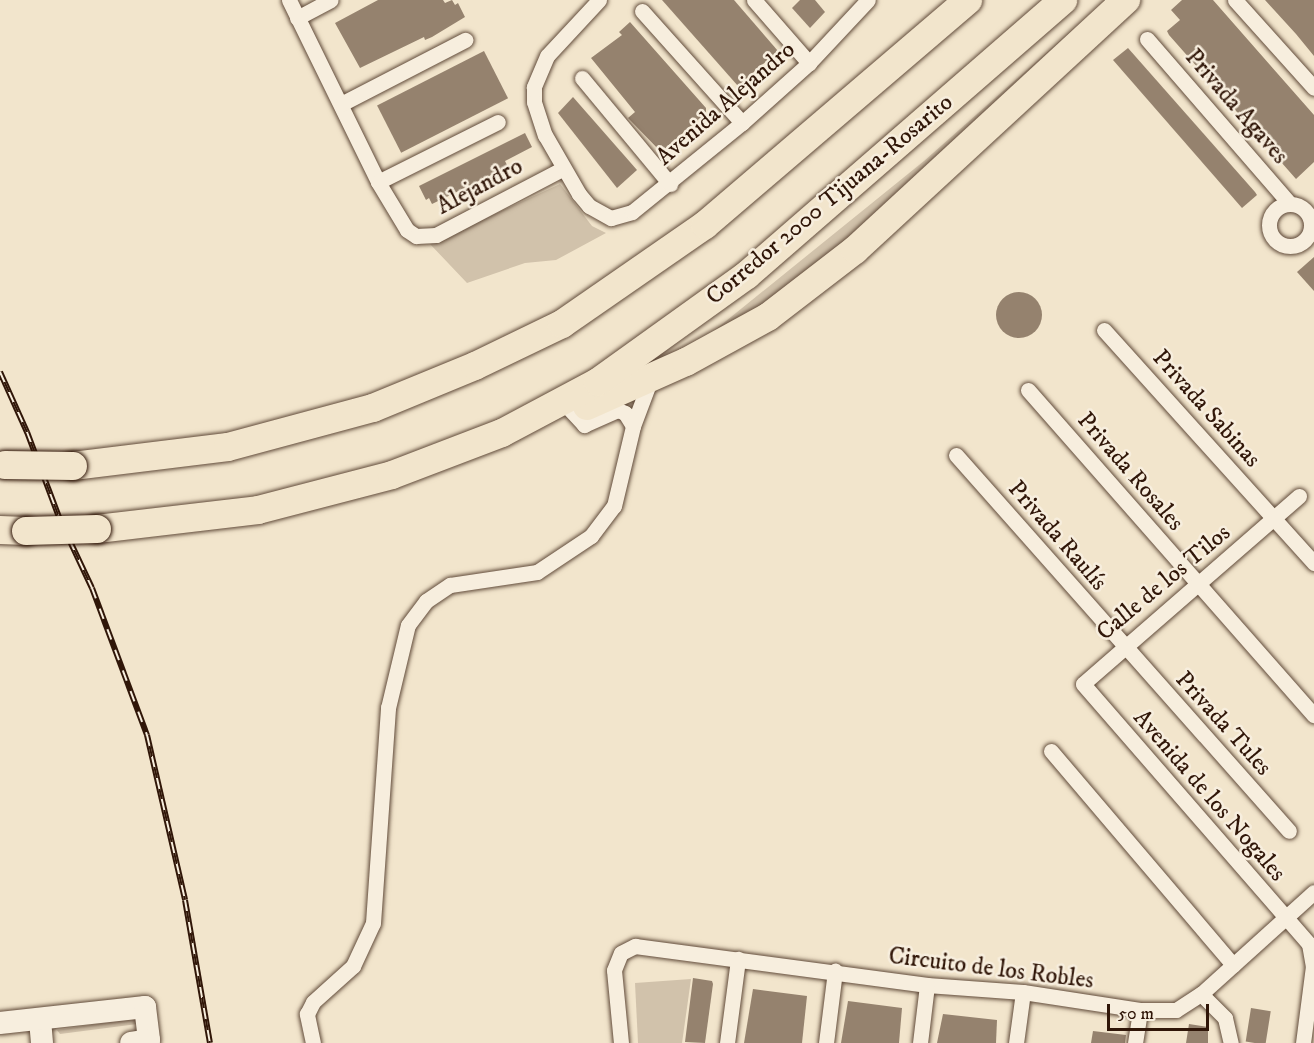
<!DOCTYPE html>
<meta charset="utf-8">
<style>
body{margin:0}
#map{position:relative;width:1314px;height:1043px;overflow:hidden;background:#f2e5cc;font-family:"IM FELL DW Pica",serif}
div>[style]{position:absolute}
.green>*{inset:0;background:#d1c2ab}
.building>*{inset:0;background:#95826e;transform-origin:0 0}
.round{border-radius:50%}
.roads{filter:drop-shadow(0 0 2px #604a39) drop-shadow(0 0 2px #604a39)}
.street>*{height:15px;margin:-7.5px;padding:0 7.5px;transform-origin:7.5px;border-radius:7.5px;background:#f7eede}
.street>.ring{margin:-7.5px;padding:0;box-sizing:content-box;background:none;border:15px solid #f7eede;border-radius:50%}
.secondary>*{height:22px;margin:-11px;padding:0 11px;transform-origin:11px;border-radius:11px;background:#f7eede}
.highway>*{height:28px;margin:-14px;padding:0 14px;transform-origin:14px;border-radius:14px;background:#f2e5cc}
.rail>*{height:6px;margin-top:-3px;transform-origin:0;background:repeating-linear-gradient(90deg,#f7eede 0 11px,#301608 0 22px);box-sizing:border-box;border-block:2px solid #301608}
.bridges{filter:drop-shadow(0 0 2px #301608) drop-shadow(0 0 2px #301608)}
.highway-bridge>*{height:28px;margin:-14px;padding:0 14px;transform-origin:14px;border-radius:14px;background:#f2e5cc}
span{translate:-50% -50%;white-space:nowrap;text-align:center;line-height:1.15;-webkit-text-stroke:5px #f7eede;paint-order:stroke}
.street-label{font-size:24px;color:#301608}
.scale{position:absolute;left:1107px;top:1004px;width:102px;height:27px;box-sizing:border-box;border:3px solid #301608;border-top:0;padding-left:8px;font-size:18px;line-height:21px;white-space:nowrap;color:#301608;-webkit-text-stroke:4px #f7eede;paint-order:stroke}
</style>
<div id="map">
<div class="green">
<div style="clip-path:polygon(1097px 8px,797px 286px,710px 334px,924px 161px)"></div>
<div style="clip-path:polygon(560px 184px,592px 226px,606px 233px,556px 260px,525px 263px,467px 283px,430px 244px)"></div>
<div style="clip-path:polygon(691px 979px,682px 1043px,638px 1043px,635px 983px)"></div>
<div style="clip-path:polygon(145px 1017px,145px 1023px,60px 1034px,57px 1030px)"></div>
</div>
<div class="building">
<div style="clip-path:polygon(378px 0,443px 0,445px 3px,452px 0,455px 5px,458px 3px,465px 17px,432px 37px,425px 40px,424px 37px,360px 68px,335px 23px)"></div>
<div style="clip-path:polygon(662px 0,734px 0,778px 51px,738px 86px)"></div>
<div style="clip-path:polygon(800px 0,815px 0,825px 12px,810px 28px,792px 8px)"></div>
<div style="clip-path:polygon(1182px 0,1213px 0,1314px 115px,1314px 162px,1296px 179px,1169px 35px,1167px 31px,1180px 20px,1171px 10px)"></div>
<div style="clip-path:polygon(1265px 0,1314px 0,1314px 56px,1296px 34px)"></div>
<div style="clip-path:polygon(630px 22px,706px 108px,706px 113px,661px 152px,628px 118px,635px 112px,591px 58px,622px 35px,619px 32px)"></div>
<div style="clip-path:polygon(1128px 48px,1255px 192px,1257px 195px,1242px 208px,1113px 60px)"></div>
<div style="left:484px;top:51px;width:53px;height:120px;rotate:63deg"></div>
<div style="clip-path:polygon(573px 97px,637px 170px,617px 188px,558px 113px)"></div>
<div style="clip-path:polygon(525px 133px,532px 147px,505px 161px,508px 167px,432px 204px,429px 198px,426px 200px,419px 186px)"></div>
<div style="clip-path:polygon(1314px 257px,1314px 291px,1297px 272px)"></div>
<div class="round" style="left:996px;top:292px;width:46px;height:46px"></div>
<div style="clip-path:polygon(693px 978px,712px 981px,713px 984px,705px 1043px,685px 1042px)"></div>
<div style="clip-path:polygon(753px 989px,807px 996px,802px 1043px,744px 1043px)"></div>
<div style="clip-path:polygon(848px 1001px,902px 1008px,899px 1043px,841px 1043px)"></div>
<div style="left:1251px;top:1008px;width:20px;height:34px;rotate:9deg"></div>
<div style="clip-path:polygon(943px 1014px,997px 1020px,996px 1043px,937px 1043px)"></div>
<div style="clip-path:polygon(1189px 1024px,1208px 1027px,1208px 1043px,1186px 1043px)"></div>
<div style="clip-path:polygon(1093px 1031px,1126px 1035px,1125px 1043px,1091px 1043px)"></div>
</div>
<div class="roads">
<div class="street">
<div style="left:289px;top:0;width:203px;rotate:63.9deg"></div>
<div style="left:378px;top:182px;width:56px;rotate:58.9deg"></div>
<div style="left:407px;top:230px;width:11px;rotate:34deg"></div>
<div style="left:416px;top:236px;width:20px;rotate:-3deg"></div>
<div style="left:436px;top:235px;width:142px;rotate:-27.6deg"></div>
<div style="left:599px;top:0;width:76px;rotate:132.9deg"></div>
<div style="left:547px;top:56px;width:34px;rotate:113deg"></div>
<div style="left:534px;top:87px;width:15px;rotate:90deg"></div>
<div style="left:534px;top:102px;width:35px;rotate:72deg"></div>
<div style="left:545px;top:135px;width:68px;rotate:60deg"></div>
<div style="left:579px;top:194px;width:16px;rotate:50deg"></div>
<div style="left:589px;top:206px;width:25px;rotate:29deg"></div>
<div style="left:611px;top:218px;width:22px;rotate:-16deg"></div>
<div style="left:632px;top:212px;width:141px;rotate:-39deg"></div>
<div style="left:742px;top:123px;width:90px;rotate:-41.8deg"></div>
<div style="left:809px;top:63px;width:86px;rotate:-46.9deg"></div>
<div style="left:754px;top:0;width:84px;rotate:48.9deg"></div>
<div style="left:1235px;top:0;width:118px;rotate:48.1deg"></div>
<div style="left:642px;top:11px;width:150px;rotate:48.2deg"></div>
<div style="left:297px;top:18px;width:38px;rotate:-28deg"></div>
<div style="left:1147px;top:39px;width:218px;rotate:49.1deg"></div>
<div style="left:582px;top:78px;width:138px;rotate:50.3deg"></div>
<div style="left:341px;top:104px;width:140px;rotate:-27.3deg"></div>
<div style="left:378px;top:182px;width:134px;rotate:-26.6deg"></div>
<div class="ring" style="left:1269px;top:204px;width:27px;height:27px"></div>
<div style="left:1104px;top:330px;width:314px;rotate:48deg"></div>
<div style="left:1028px;top:390px;width:433px;rotate:48.7deg"></div>
<div style="left:562px;top:401px;width:33px;rotate:47deg"></div>
<div style="left:584px;top:425px;width:37px;rotate:-24deg"></div>
<div style="left:618px;top:410px;width:8px;rotate:23deg"></div>
<div style="left:625px;top:413px;width:15px;rotate:58deg"></div>
<div style="left:956px;top:455px;width:502px;rotate:48.47deg"></div>
<div style="left:1299px;top:496px;width:286px;rotate:139deg"></div>
<div style="left:1083px;top:684px;width:344px;rotate:49deg"></div>
<div style="left:1309px;top:944px;width:22px;rotate:80deg"></div>
<div style="left:1313px;top:966px;width:78px;rotate:97.4deg"></div>
<div style="left:1051px;top:751px;width:281px;rotate:49.6deg"></div>
<div style="left:1201px;top:994px;width:34px;rotate:45deg"></div>
<div style="left:1225px;top:1018px;width:26px;rotate:77deg"></div>
<div style="left:313px;top:1043px;width:30px;rotate:-102deg"></div>
<div style="left:307px;top:1014px;width:13px;rotate:-63deg"></div>
<div style="left:313px;top:1002px;width:54px;rotate:-42deg"></div>
<div style="left:353px;top:966px;width:47px;rotate:-65.1deg"></div>
<div style="left:373px;top:923px;width:216px;rotate:-86deg"></div>
<div style="left:388px;top:708px;width:85px;rotate:-76.5deg"></div>
<div style="left:408px;top:625px;width:30px;rotate:-53deg"></div>
<div style="left:426px;top:601px;width:29px;rotate:-34deg"></div>
<div style="left:450px;top:585px;width:88px;rotate:-8.5deg"></div>
<div style="left:537px;top:572px;width:65px;rotate:-33.7deg"></div>
<div style="left:591px;top:536px;width:38px;rotate:-53deg"></div>
<div style="left:614px;top:506px;width:82px;rotate:-76.6deg"></div>
<div style="left:633px;top:426px;width:51px;rotate:-69.4deg"></div>
<div style="left:621px;top:1043px;width:73px;rotate:-95.5deg"></div>
<div style="left:614px;top:970px;width:18px;rotate:-68deg"></div>
<div style="left:621px;top:953px;width:16px;rotate:-27deg"></div>
<div style="left:635px;top:946px;width:295px;rotate:7.6deg"></div>
<div style="left:927px;top:985px;width:96px;rotate:4.2deg"></div>
<div style="left:1023px;top:992px;width:118px;rotate:8.7deg"></div>
<div style="left:1140px;top:1010px;width:36px"></div>
<div style="left:1176px;top:1010px;width:30px;rotate:-33deg"></div>
<div style="left:1201px;top:994px;width:152px;rotate:-42.1deg"></div>
<div style="left:727px;top:1043px;width:85px;rotate:-82.5deg"></div>
<div style="left:826px;top:1043px;width:73px;rotate:-82.9deg"></div>
<div style="left:920px;top:1043px;width:58px;rotate:-83.1deg"></div>
<div style="left:1016px;top:1043px;width:51px;rotate:-82.2deg"></div>
<div style="left:1135px;top:1043px;width:33px;rotate:-81deg"></div>
</div>
<div class="secondary">
<div style="left:40px;top:1020px;width:23px;rotate:85deg"></div>
<div style="left:0;top:1023px;width:146px;rotate:-6.3deg"></div>
<div style="left:145px;top:1007px;width:33px;rotate:83deg"></div>
<div style="left:149px;top:1040px;width:18px;rotate:171deg"></div>
</div>
<div class="highway">
<div style="left:587px;top:406px;width:108px;rotate:-24deg"></div>
<div style="left:686px;top:362px;width:94px;rotate:-28.8deg"></div>
<div style="left:768px;top:317px;width:110px;rotate:-37.6deg"></div>
<div style="left:855px;top:250px;width:369px;rotate:-42.7deg"></div>
<div style="left:73px;top:466px;width:156px;rotate:-7deg"></div>
<div style="left:228px;top:447px;width:150px;rotate:-15.1deg"></div>
<div style="left:373px;top:408px;width:110px;rotate:-22.4deg"></div>
<div style="left:475px;top:366px;width:97px;rotate:-25.8deg"></div>
<div style="left:562px;top:324px;width:174px;rotate:-34.7deg"></div>
<div style="left:705px;top:225px;width:346px;rotate:-40.5deg"></div>
<div style="left:97px;top:529px;width:162px;rotate:-6.7deg"></div>
<div style="left:258px;top:510px;width:138px;rotate:-14.6deg"></div>
<div style="left:392px;top:475px;width:118px;rotate:-20.9deg"></div>
<div style="left:502px;top:433px;width:109px;rotate:-28deg"></div>
<div style="left:598px;top:382px;width:183px;rotate:-35.7deg"></div>
<div style="left:747px;top:275px;width:419px;rotate:-41deg"></div>
<div style="left:0;top:530px;width:26px;rotate:2deg"></div>
</div>
</div>
<div class="rail">
<div style="left:0;top:372px;width:66px;rotate:65.8deg"></div>
<div style="left:27px;top:432px;width:94px;rotate:69.4deg"></div>
<div style="left:60px;top:520px;width:75px;rotate:64.8deg"></div>
<div style="left:92px;top:588px;width:157px;rotate:69.5deg"></div>
<div style="left:147px;top:735px;width:169px;rotate:77deg"></div>
<div style="left:185px;top:900px;width:145px;rotate:80.1deg"></div>
</div>
<div class="bridges">
<div class="highway-bridge">
<div style="left:5px;top:465px;width:68px;rotate:0.8deg"></div>
<div style="left:26px;top:531px;width:71px;rotate:-1.6deg"></div>
</div>
</div>
<div class="street-label">
<span style="left:726px;top:104px;rotate:-41deg">Avenida Alejandro</span>
<span style="left:1236px;top:107px;rotate:49deg">Privada Agaves</span>
<span style="left:480px;top:187px;rotate:-28deg">Alejandro</span>
<span style="left:830px;top:200px;rotate:-40deg">Corredor 2000 Tijuana-Rosarito</span>
<span style="left:1206px;top:409px;rotate:48deg">Privada Sabinas</span>
<span style="left:1130px;top:472px;rotate:49deg">Privada Rosales</span>
<span style="left:1057px;top:536px;rotate:49deg">Privada Raulís</span>
<span style="left:1164px;top:583px;rotate:-40deg">Calle de los Tilos</span>
<span style="left:1223px;top:724px;rotate:48deg">Privada Tules</span>
<span style="left:1209px;top:796px;rotate:49deg">Avenida de los Nogales</span>
<span style="left:991px;top:969px;rotate:7deg">Circuito de los Robles</span>
</div>
<div class="scale">50 m</div>
</div>
